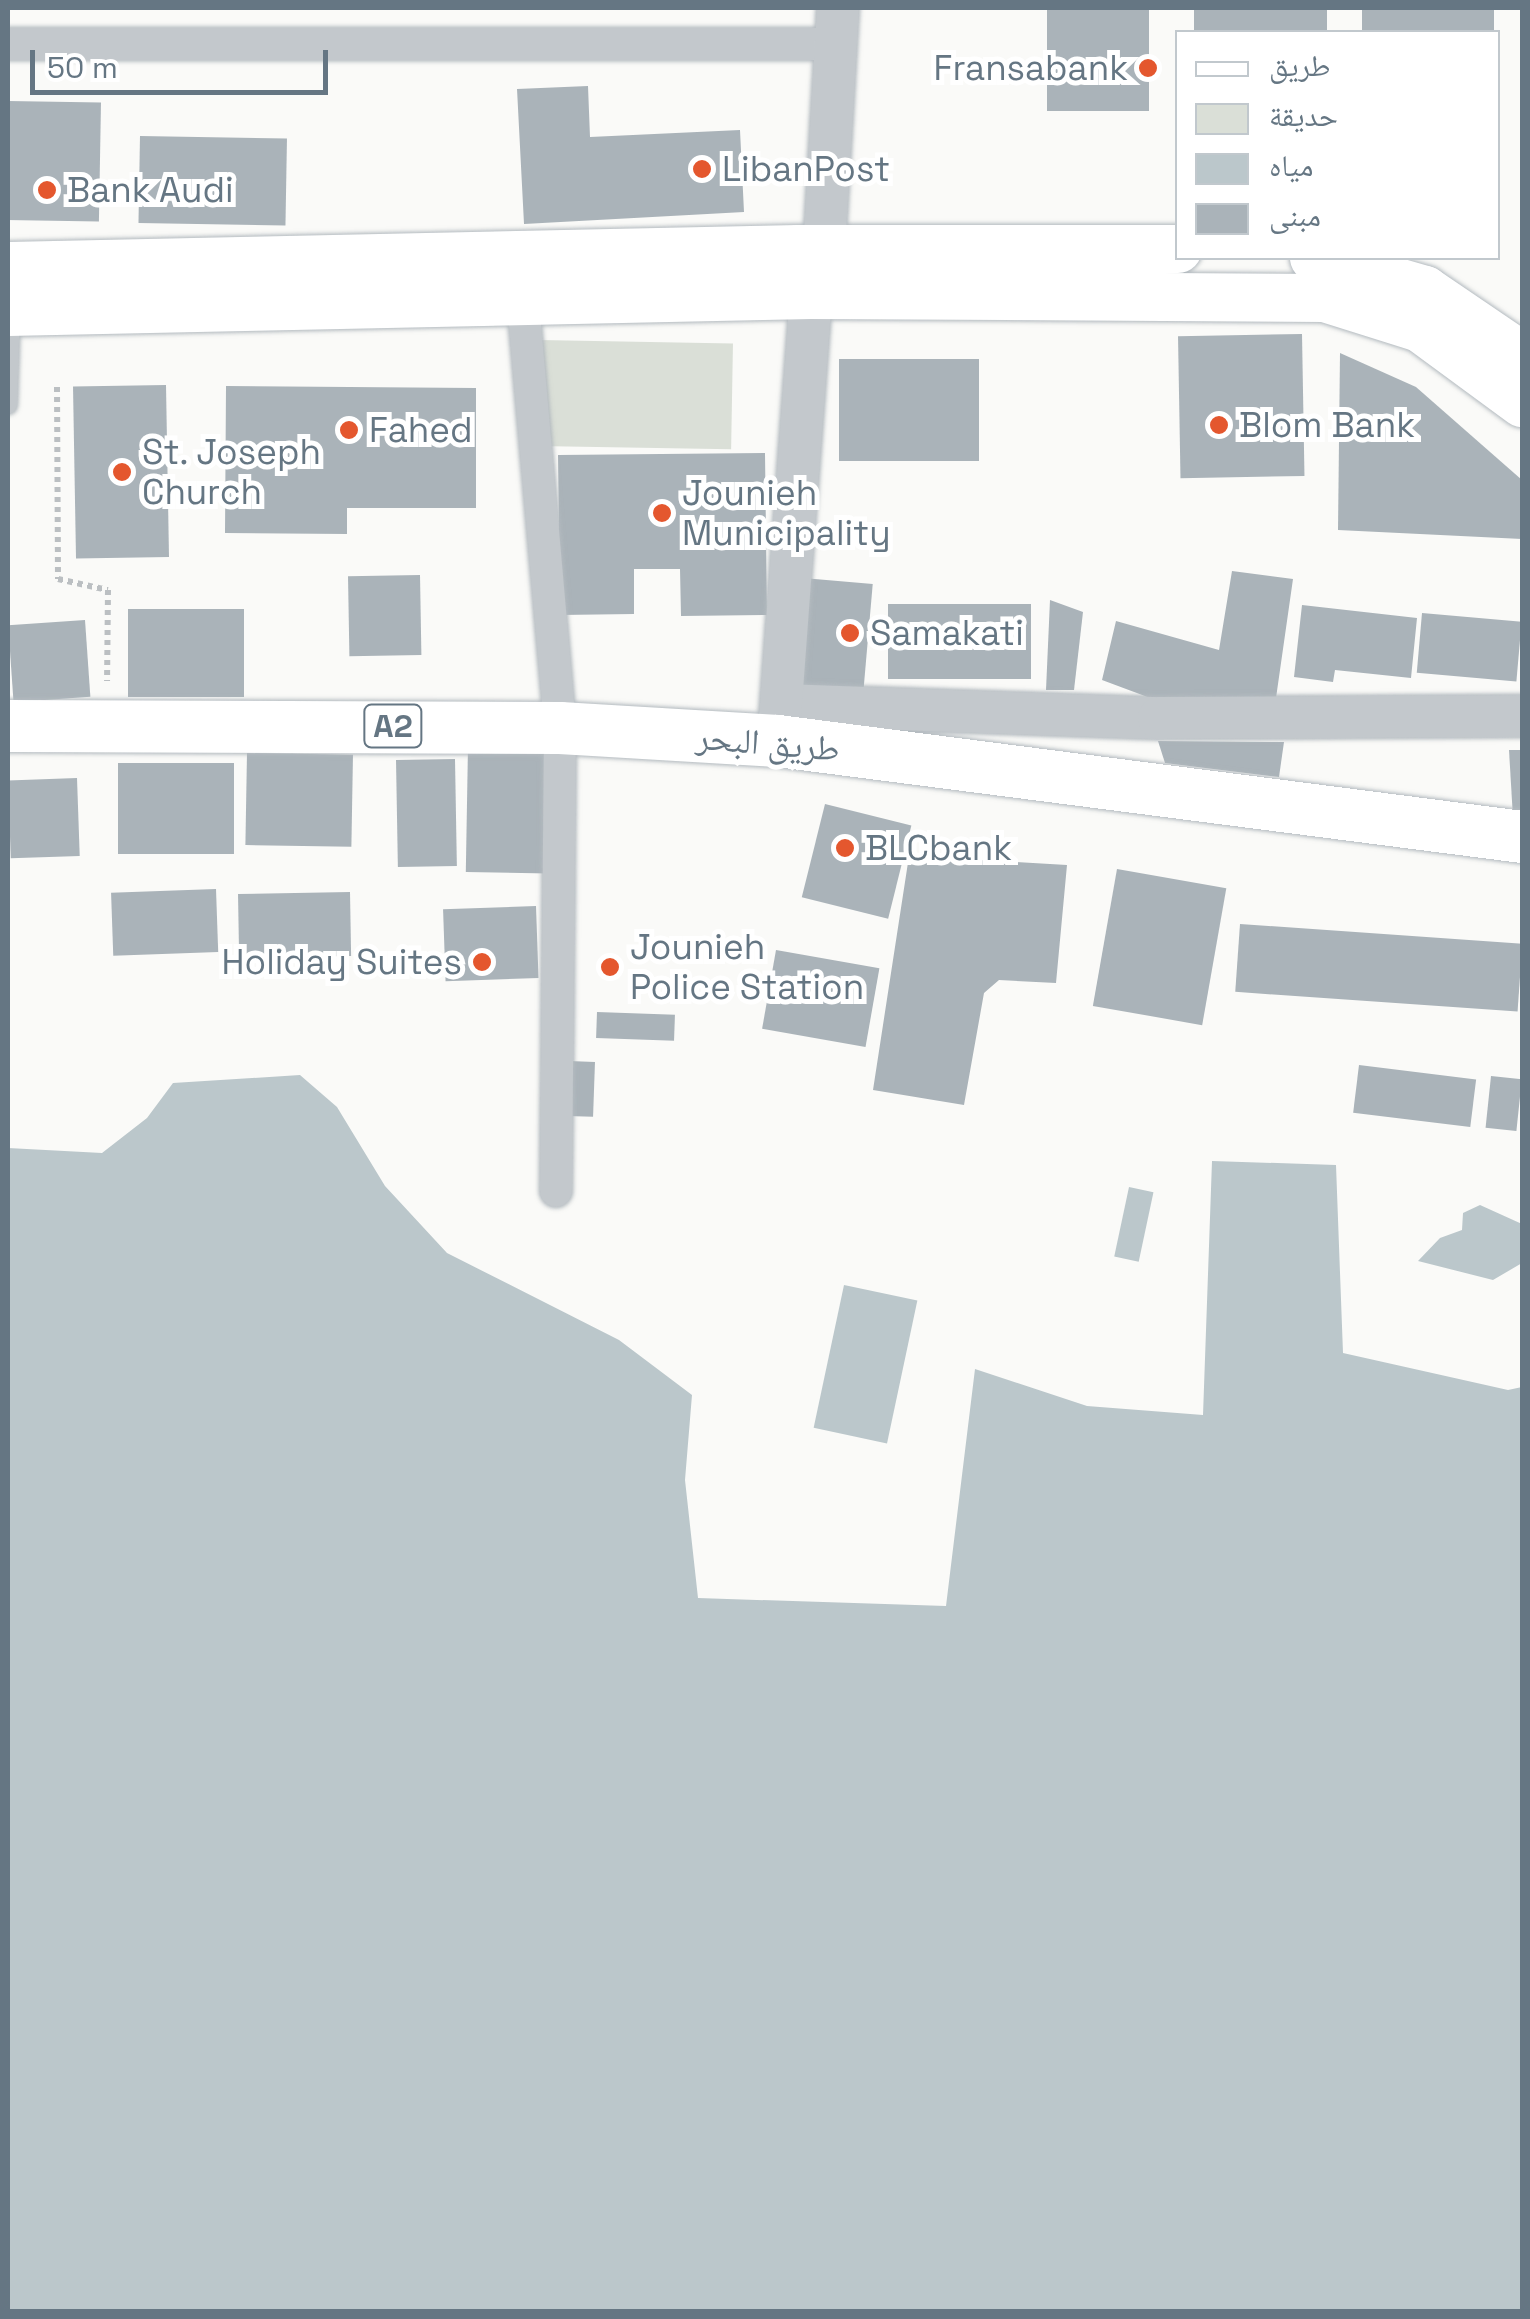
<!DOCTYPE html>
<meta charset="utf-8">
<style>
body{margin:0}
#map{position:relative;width:1530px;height:2319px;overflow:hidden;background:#fafaf8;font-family:"Space Grotesk","Noto Naskh Arabic",sans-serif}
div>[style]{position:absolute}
.green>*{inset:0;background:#dadfd7;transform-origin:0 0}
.water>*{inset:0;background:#bbc7cb;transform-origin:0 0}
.building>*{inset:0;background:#aab3b9;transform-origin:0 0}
.path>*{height:6px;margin-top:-3px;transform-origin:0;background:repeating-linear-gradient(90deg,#bbbfc2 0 5px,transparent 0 10px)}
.roads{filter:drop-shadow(0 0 2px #b3babf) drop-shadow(0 0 2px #b3babf)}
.service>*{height:18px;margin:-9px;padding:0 9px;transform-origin:9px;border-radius:9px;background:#c3c8cc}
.minor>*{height:32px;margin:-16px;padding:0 16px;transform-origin:16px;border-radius:16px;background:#c3c8cc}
.tertiary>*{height:42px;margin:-21px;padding:0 21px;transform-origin:21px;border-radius:21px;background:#c3c8cc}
.secondary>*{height:48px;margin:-24px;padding:0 24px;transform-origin:24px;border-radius:24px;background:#fff}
.primary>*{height:52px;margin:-26px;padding:0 26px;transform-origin:26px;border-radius:26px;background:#fff}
.dots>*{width:28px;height:28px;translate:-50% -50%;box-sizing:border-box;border:5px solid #fff;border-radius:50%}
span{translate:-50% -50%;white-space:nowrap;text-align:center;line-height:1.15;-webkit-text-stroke:10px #fff;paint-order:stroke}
.shield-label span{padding:2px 8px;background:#fff;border:2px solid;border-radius:8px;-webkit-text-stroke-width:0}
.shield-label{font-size:32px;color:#657683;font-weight:700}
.poi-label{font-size:35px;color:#657683}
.right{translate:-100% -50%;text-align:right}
.left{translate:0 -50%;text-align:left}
.street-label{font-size:35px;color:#657683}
.frame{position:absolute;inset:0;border:10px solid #657683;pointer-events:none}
.legend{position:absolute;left:1175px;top:30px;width:325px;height:230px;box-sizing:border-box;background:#fff;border:2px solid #c1c8cd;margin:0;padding:12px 18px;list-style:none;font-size:30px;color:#657683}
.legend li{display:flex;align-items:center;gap:20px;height:50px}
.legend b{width:50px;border:2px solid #c1c8cd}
.scale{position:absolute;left:30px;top:50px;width:298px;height:45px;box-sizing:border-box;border:5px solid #657683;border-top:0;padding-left:12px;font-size:30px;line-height:35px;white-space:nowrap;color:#657683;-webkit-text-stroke:8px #fff;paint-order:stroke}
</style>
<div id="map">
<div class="green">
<div style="left:539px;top:340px;width:194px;height:106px;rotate:1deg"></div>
</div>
<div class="water">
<div style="clip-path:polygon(300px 1075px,337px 1107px,385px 1186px,447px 1253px,619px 1340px,692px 1395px,685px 1480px,698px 1598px,946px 1606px,975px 1369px,1087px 1406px,1203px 1415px,1212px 1161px,1336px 1165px,1343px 1353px,1508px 1390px,1522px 1387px,1522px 2311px,8px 2311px,8px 1148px,102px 1153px,147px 1118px,173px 1083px)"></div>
<div style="left:1129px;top:1187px;width:25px;height:71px;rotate:12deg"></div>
<div style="clip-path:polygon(1480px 1205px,1522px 1224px,1522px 1263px,1493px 1280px,1418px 1261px,1440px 1238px,1462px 1230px,1463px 1213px)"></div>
<div style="left:844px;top:1285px;width:75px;height:146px;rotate:12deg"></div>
</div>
<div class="building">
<div style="left:1047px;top:8px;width:102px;height:103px"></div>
<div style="left:1194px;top:8px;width:133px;height:24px"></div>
<div style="left:1362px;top:8px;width:132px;height:24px"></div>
<div style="clip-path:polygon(588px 86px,590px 137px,740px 130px,744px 212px,524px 224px,517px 89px)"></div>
<div style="left:8px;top:101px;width:93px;height:119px;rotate:1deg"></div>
<div style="left:140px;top:136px;width:147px;height:87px;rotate:1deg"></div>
<div style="left:1302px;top:334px;width:142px;height:124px;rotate:89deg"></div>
<div style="clip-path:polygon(1340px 353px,1416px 387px,1522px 480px,1522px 539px,1338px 530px)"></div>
<div style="left:839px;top:359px;width:140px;height:102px"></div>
<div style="left:166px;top:385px;width:172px;height:93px;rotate:89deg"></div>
<div style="clip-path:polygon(226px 386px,476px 388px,476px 508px,347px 508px,347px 534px,225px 533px)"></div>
<div style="clip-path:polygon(765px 453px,767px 615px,681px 616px,680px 569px,634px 569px,634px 614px,560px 615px,558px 455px)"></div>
<div style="clip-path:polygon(1232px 571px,1293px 579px,1274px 712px,1177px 708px,1102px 680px,1116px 621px,1219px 650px)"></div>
<div style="left:420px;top:575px;width:80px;height:72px;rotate:89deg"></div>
<div style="left:803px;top:578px;width:70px;height:116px;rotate:5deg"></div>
<div style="clip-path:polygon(1050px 600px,1083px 612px,1074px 690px,1046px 690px)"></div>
<div style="left:888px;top:604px;width:143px;height:75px"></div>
<div style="clip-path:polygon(1302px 605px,1417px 618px,1411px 678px,1335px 670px,1333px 682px,1294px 677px)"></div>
<div style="left:128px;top:609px;width:116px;height:88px"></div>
<div style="left:1422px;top:613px;width:100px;height:60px;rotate:5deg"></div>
<div style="left:85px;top:620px;width:77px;height:77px;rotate:86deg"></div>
<div style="clip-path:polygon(1158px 741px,1284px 742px,1279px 777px,1165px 763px)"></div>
<div style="left:468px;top:746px;width:83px;height:126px;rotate:1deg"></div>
<div style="clip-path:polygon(1509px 750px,1522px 750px,1522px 819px,1513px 818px)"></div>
<div style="left:247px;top:753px;width:106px;height:92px;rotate:1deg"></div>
<div style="left:455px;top:759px;width:107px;height:59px;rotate:89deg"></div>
<div style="left:118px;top:763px;width:116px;height:91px"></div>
<div style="left:77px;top:778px;width:78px;height:69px;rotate:88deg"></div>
<div style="left:825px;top:804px;width:89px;height:96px;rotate:14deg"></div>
<div style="clip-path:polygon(909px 856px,1067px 865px,1056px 983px,999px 980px,984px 993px,964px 1105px,873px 1090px)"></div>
<div style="left:1117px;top:869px;width:111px;height:139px;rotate:10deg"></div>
<div style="left:216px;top:889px;width:63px;height:105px;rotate:88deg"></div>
<div style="left:350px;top:892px;width:64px;height:112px;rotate:89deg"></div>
<div style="left:536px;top:906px;width:72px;height:93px;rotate:88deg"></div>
<div style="left:1240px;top:924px;width:283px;height:68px;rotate:4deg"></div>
<div style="left:776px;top:950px;width:105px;height:80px;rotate:10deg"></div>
<div style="left:597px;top:1012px;width:78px;height:26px;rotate:2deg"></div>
<div style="left:569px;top:1061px;width:26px;height:55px;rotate:2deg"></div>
<div style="left:1359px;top:1065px;width:118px;height:48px;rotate:7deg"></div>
<div style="left:1491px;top:1076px;width:31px;height:52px;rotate:6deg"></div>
</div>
<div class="path">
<div style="left:57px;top:387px;width:192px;rotate:89.7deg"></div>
<div style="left:58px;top:579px;width:51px;rotate:12.4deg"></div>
<div style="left:108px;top:590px;width:91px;rotate:90.6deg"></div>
</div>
<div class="roads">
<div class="service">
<div style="left:8px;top:405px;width:93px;rotate:-88.2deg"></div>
</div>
<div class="minor">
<div style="left:8px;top:44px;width:830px"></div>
<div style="left:523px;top:302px;width:428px;rotate:85deg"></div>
<div style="left:560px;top:728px;width:463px;rotate:90.5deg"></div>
</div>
<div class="tertiary">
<div style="left:782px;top:705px;width:377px;rotate:2deg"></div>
<div style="left:1159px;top:718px;width:363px;rotate:-0.3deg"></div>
<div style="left:779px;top:731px;width:437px;rotate:-85.8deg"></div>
<div style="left:811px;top:295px;width:47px;rotate:-73.9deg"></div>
<div style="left:824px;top:250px;width:242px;rotate:-86.7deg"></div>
</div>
<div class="secondary">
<div style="left:1314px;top:258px;width:116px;rotate:16.1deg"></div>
<div style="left:1425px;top:290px;width:117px;rotate:34.2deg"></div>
<div style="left:8px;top:266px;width:790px;rotate:-1.23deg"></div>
<div style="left:798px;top:249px;width:380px"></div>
<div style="left:8px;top:312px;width:803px;rotate:-1.21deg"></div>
<div style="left:811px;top:295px;width:514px;rotate:0.33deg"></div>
<div style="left:1325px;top:298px;width:100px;rotate:17.5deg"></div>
<div style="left:1420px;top:328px;width:127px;rotate:36.3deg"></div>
</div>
<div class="primary">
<div style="left:8px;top:726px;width:552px;rotate:0.21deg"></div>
<div style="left:560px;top:728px;width:218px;rotate:3.4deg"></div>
<div style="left:778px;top:741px;width:750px;rotate:7.35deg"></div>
</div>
</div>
<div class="dots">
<div style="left:1148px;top:68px;background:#e4572e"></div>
<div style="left:702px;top:169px;background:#e4572e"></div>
<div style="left:47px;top:190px;background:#e4572e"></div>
<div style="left:1219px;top:425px;background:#e4572e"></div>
<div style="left:349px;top:430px;background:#e4572e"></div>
<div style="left:122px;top:472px;background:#e4572e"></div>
<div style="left:662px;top:513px;background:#e4572e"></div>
<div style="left:850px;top:633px;background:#e4572e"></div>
<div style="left:845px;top:848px;background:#e4572e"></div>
<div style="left:482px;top:962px;background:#e4572e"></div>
<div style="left:610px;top:967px;background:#e4572e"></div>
</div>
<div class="shield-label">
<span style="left:393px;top:726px">A2</span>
</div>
<div class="poi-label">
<span class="right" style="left:1128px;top:68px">Fransabank</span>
<span class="left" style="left:722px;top:169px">LibanPost</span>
<span class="left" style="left:67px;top:190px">Bank Audi</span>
<span class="left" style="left:1239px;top:425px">Blom Bank</span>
<span class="left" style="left:369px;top:430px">Fahed</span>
<span class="left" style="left:142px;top:472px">St. Joseph<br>Church</span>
<span class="left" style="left:682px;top:513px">Jounieh<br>Municipality</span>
<span class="left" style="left:870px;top:633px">Samakati</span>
<span class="left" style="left:865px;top:848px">BLCbank</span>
<span class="left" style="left:630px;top:967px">Jounieh<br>Police Station</span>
<span class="right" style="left:462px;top:962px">Holiday Suites</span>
</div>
<div class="street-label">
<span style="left:768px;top:743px;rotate:5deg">طريق البحر</span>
</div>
<div class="frame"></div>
<ul class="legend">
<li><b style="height:12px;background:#fff"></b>طريق</li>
<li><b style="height:28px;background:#dadfd7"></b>حديقة</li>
<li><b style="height:28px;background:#bbc7cb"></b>مياه</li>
<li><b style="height:28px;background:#aab3b9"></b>مبنى</li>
</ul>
<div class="scale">50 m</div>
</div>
